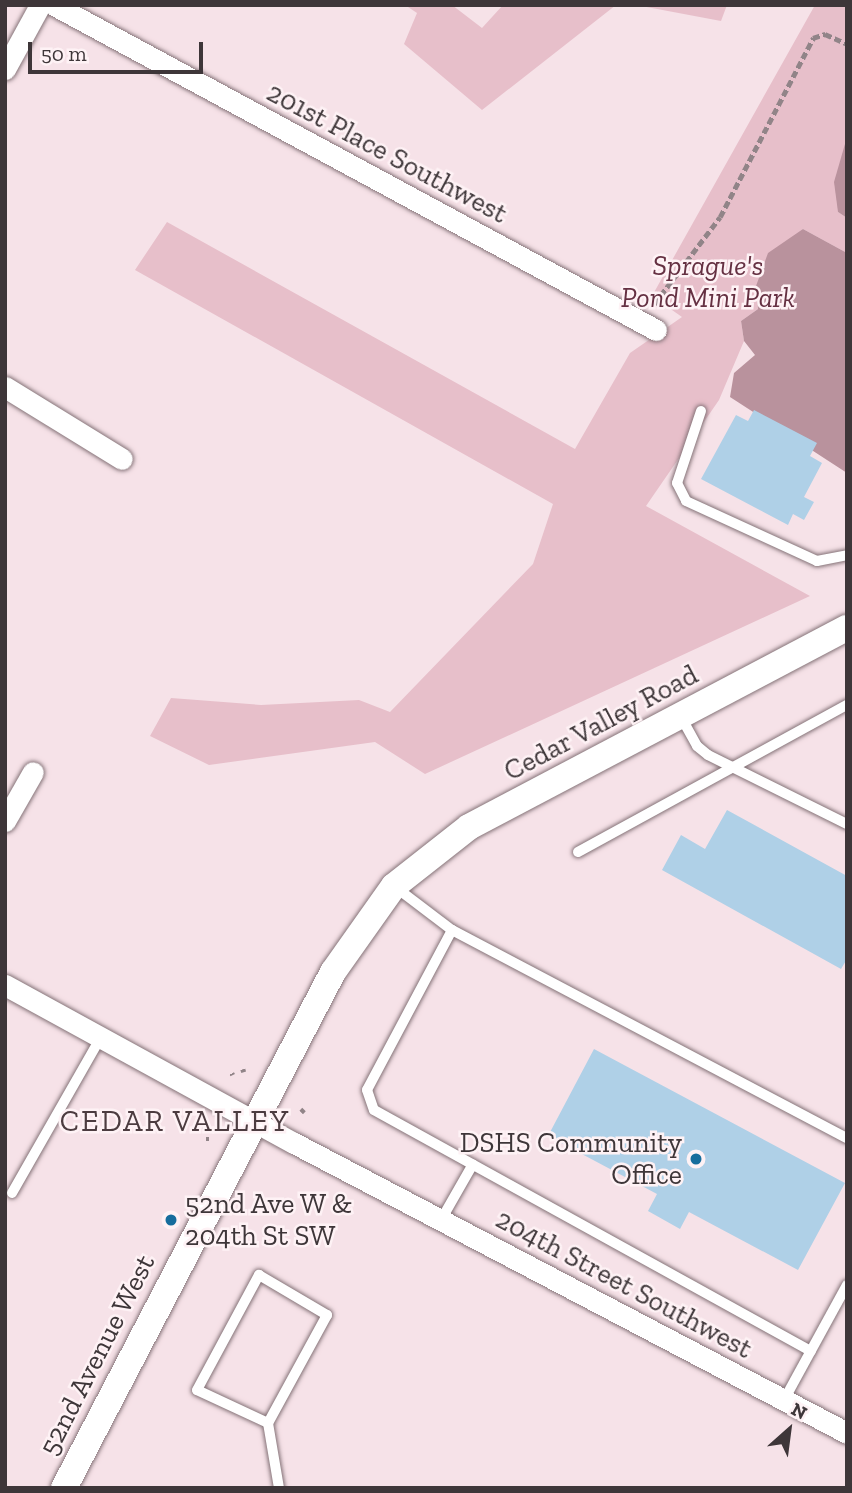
<!DOCTYPE html>
<style>
body{margin:0}
#map{position:relative;width:852px;height:1493px;overflow:hidden;background:#f6e2e8;font-family:"Zilla Slab",serif}
div>[style]{position:absolute}
.green>*{inset:0;background:#e7bfca}
.water>*{inset:0;background:#b9929d}
.building>*{inset:0;background:#afd0e7}
.path>*{height:4.5px;margin-top:-2.25px;transform-origin:0;background:repeating-linear-gradient(90deg,#918488 0 7px,transparent 0 10.5px)}
.roads{filter:drop-shadow(0 0 2px #857378) drop-shadow(0 0 2px #857378)}
.service>*{height:10px;margin:-5px;padding:0 5px;transform-origin:5px;border-radius:5px;background:#fff}
.minor>*{height:21px;margin:-10.5px;padding:0 10.5px;transform-origin:10.5px;border-radius:10.5px;background:#fff}
.tertiary>*{height:26px;margin:-13px;padding:0 13px;transform-origin:13px;border-radius:13px;background:#fff}
.dots>*{width:19px;height:19px;translate:-50% -50%;box-sizing:border-box;border:4px solid #fef2f5;border-radius:50%}
span{translate:-50% -50%;white-space:nowrap;text-align:center;line-height:1.15;-webkit-text-stroke:5px #fef2f5;paint-order:stroke}
.street-label{font-size:28px;color:#3e3639}
.park-label{font-size:28px;color:#653042;font-style:italic}
.poi-label{font-size:28px;color:#3e3639}
.right{translate:-100% -50%;text-align:right}
.left{translate:0 -50%;text-align:left}
.neighbourhood-label{font-size:30px;color:#4c3c40;letter-spacing:2px}
.frame{position:absolute;inset:0;border:7px solid #3e3639;pointer-events:none}
.north{position:absolute;left:754px;top:1395px;width:70px;height:70px;-webkit-text-stroke:5px #fef2f5;paint-order:stroke;rotate:28deg;font-size:19px;font-weight:700;line-height:28px;text-align:center;color:#3e3639}
.north::after{content:'';display:block;margin:auto;width:24px;height:32px;background:#3e3639;clip-path:polygon(50% 0,100% 100%,50% 72%,0 100%)}
.scale{position:absolute;left:28px;top:42px;width:175px;height:32px;box-sizing:border-box;border:4px solid #3e3639;border-top:0;padding-left:9px;font-size:21px;line-height:24px;white-space:nowrap;color:#3e3639;-webkit-text-stroke:5px #fef2f5;paint-order:stroke}
</style>
<div id="map">
<div class="green">
<div style="clip-path:polygon(405px 5px,452px 5px,482px 28px,503px 5px,616px 5px,482px 110px,404px 44px,417px 13px)"></div>
<div style="clip-path:polygon(636px 5px,727px 5px,721px 21px)"></div>
<div style="clip-path:polygon(815px 5px,847px 5px,847px 137px,838px 212px,847px 218px,847px 253px,803px 229px,756px 286px,758px 309px,741px 321px,744px 341px,719px 400px,646px 506px,810px 596px,425px 774px,375px 742px,209px 765px,150px 736px,171px 698px,261px 705px,359px 700px,390px 712px,533px 564px,553px 504px,135px 270px,167px 222px,575px 449px,630px 353px,682px 317px,652px 296px)"></div>
</div>
<div class="water">
<div style="clip-path:polygon(847px 137px,847px 218px,838px 212px,834px 182px)"></div>
<div style="clip-path:polygon(803px 229px,847px 253px,847px 473px,730px 397px,734px 373px,755px 355px,744px 341px,741px 321px,758px 309px,756px 286px,768px 253px)"></div>
</div>
<div class="building">
<div style="clip-path:polygon(754px 410px,817px 443px,810px 456px,822px 463px,804px 497px,814px 502px,804px 520px,793px 514px,788px 525px,701px 479px,736px 415px,748px 421px)"></div>
<div style="clip-path:polygon(727px 810px,847px 876px,847px 959px,841px 969px,662px 870px,681px 835px,705px 849px)"></div>
<div style="clip-path:polygon(594px 1049px,845px 1183px,798px 1270px,689px 1212px,680px 1229px,648px 1211px,657px 1194px,548px 1136px)"></div>
</div>
<div class="path">
<div style="left:654px;top:304px;width:109px;rotate:-52.8deg"></div>
<div style="left:720px;top:217px;width:202px;rotate:-62.5deg"></div>
<div style="left:813px;top:38px;width:13px;rotate:-18deg"></div>
<div style="left:825px;top:34px;width:24px;rotate:24deg"></div>
<div style="left:243px;top:1069px;width:3px;rotate:72deg"></div>
<div style="left:232px;top:1073px;width:2px;rotate:63deg"></div>
<div style="left:301px;top:1112px;width:4px;rotate:-45deg"></div>
<div style="left:202px;top:1127px;width:3px;rotate:-18deg"></div>
<div style="left:206px;top:1139px;width:3px"></div>
</div>
<div class="roads">
<div class="service">
<div style="left:701px;top:411px;width:76px;rotate:108.4deg"></div>
<div style="left:677px;top:483px;width:20px;rotate:63deg"></div>
<div style="left:686px;top:501px;width:144px;rotate:24.6deg"></div>
<div style="left:817px;top:561px;width:31px;rotate:-11deg"></div>
<div style="left:681px;top:717px;width:33px;rotate:61deg"></div>
<div style="left:697px;top:746px;width:14px;rotate:39deg"></div>
<div style="left:708px;top:755px;width:155px;rotate:26.4deg"></div>
<div style="left:578px;top:852px;width:307px;rotate:-28.7deg"></div>
<div style="left:394px;top:886px;width:73px;rotate:37.2deg"></div>
<div style="left:452px;top:930px;width:446px;rotate:27.8deg"></div>
<div style="left:452px;top:930px;width:181px;rotate:118deg"></div>
<div style="left:367px;top:1090px;width:21px;rotate:71deg"></div>
<div style="left:374px;top:1110px;width:499px;rotate:28.9deg"></div>
<div style="left:12px;top:1193px;width:180px;rotate:-60.3deg"></div>
<div style="left:441px;top:1220px;width:64px;rotate:-60.3deg"></div>
<div style="left:784px;top:1400px;width:131px;rotate:-61.3deg"></div>
<div style="left:268px;top:1423px;width:78px;rotate:-155.1deg"></div>
<div style="left:197px;top:1390px;width:131px;rotate:-61.7deg"></div>
<div style="left:259px;top:1275px;width:79px;rotate:30.5deg"></div>
<div style="left:327px;top:1315px;width:123px;rotate:118.6deg"></div>
<div style="left:268px;top:1423px;width:66px;rotate:80.4deg"></div>
</div>
<div class="minor">
<div style="left:54px;top:5px;width:684px;rotate:28.36deg"></div>
<div style="left:5px;top:69px;width:73px;rotate:-61.3deg"></div>
<div style="left:5px;top:387px;width:137px;rotate:31.6deg"></div>
<div style="left:5px;top:821px;width:56px;rotate:-60.3deg"></div>
<div style="left:5px;top:985px;width:329px;rotate:28.7deg"></div>
<div style="left:294px;top:1143px;width:624px;rotate:27.67deg"></div>
</div>
<div class="tertiary">
<div style="left:64px;top:1488px;width:582px;rotate:-62.47deg"></div>
<div style="left:333px;top:972px;width:105px;rotate:-54.7deg"></div>
<div style="left:394px;top:886px;width:95px;rotate:-38.2deg"></div>
<div style="left:469px;top:827px;width:427px;rotate:-27.8deg"></div>
</div>
</div>
<div class="dots">
<div style="left:696px;top:1159px;background:#166d9d"></div>
<div style="left:171px;top:1220px;background:#166d9d"></div>
</div>
<div class="street-label">
<span style="left:387px;top:153px;rotate:28deg">201st Place Southwest</span>
<span style="left:601px;top:723px;rotate:-28deg">Cedar Valley Road</span>
<span style="left:624px;top:1284px;rotate:28deg">204th Street Southwest</span>
<span style="left:97px;top:1355px;rotate:-63deg">52nd Avenue West</span>
</div>
<div class="park-label">
<span style="left:708px;top:282px">Sprague's<br>Pond Mini Park</span>
</div>
<div class="poi-label">
<span class="right" style="left:682px;top:1159px">DSHS Community<br>Office</span>
<span class="left" style="left:185px;top:1220px">52nd Ave W &amp;<br>204th St SW</span>
</div>
<div class="neighbourhood-label">
<span style="left:175px;top:1121px">CEDAR VALLEY</span>
</div>
<div class="frame"></div>
<div class="north">N</div>
<div class="scale">50 m</div>
</div>
